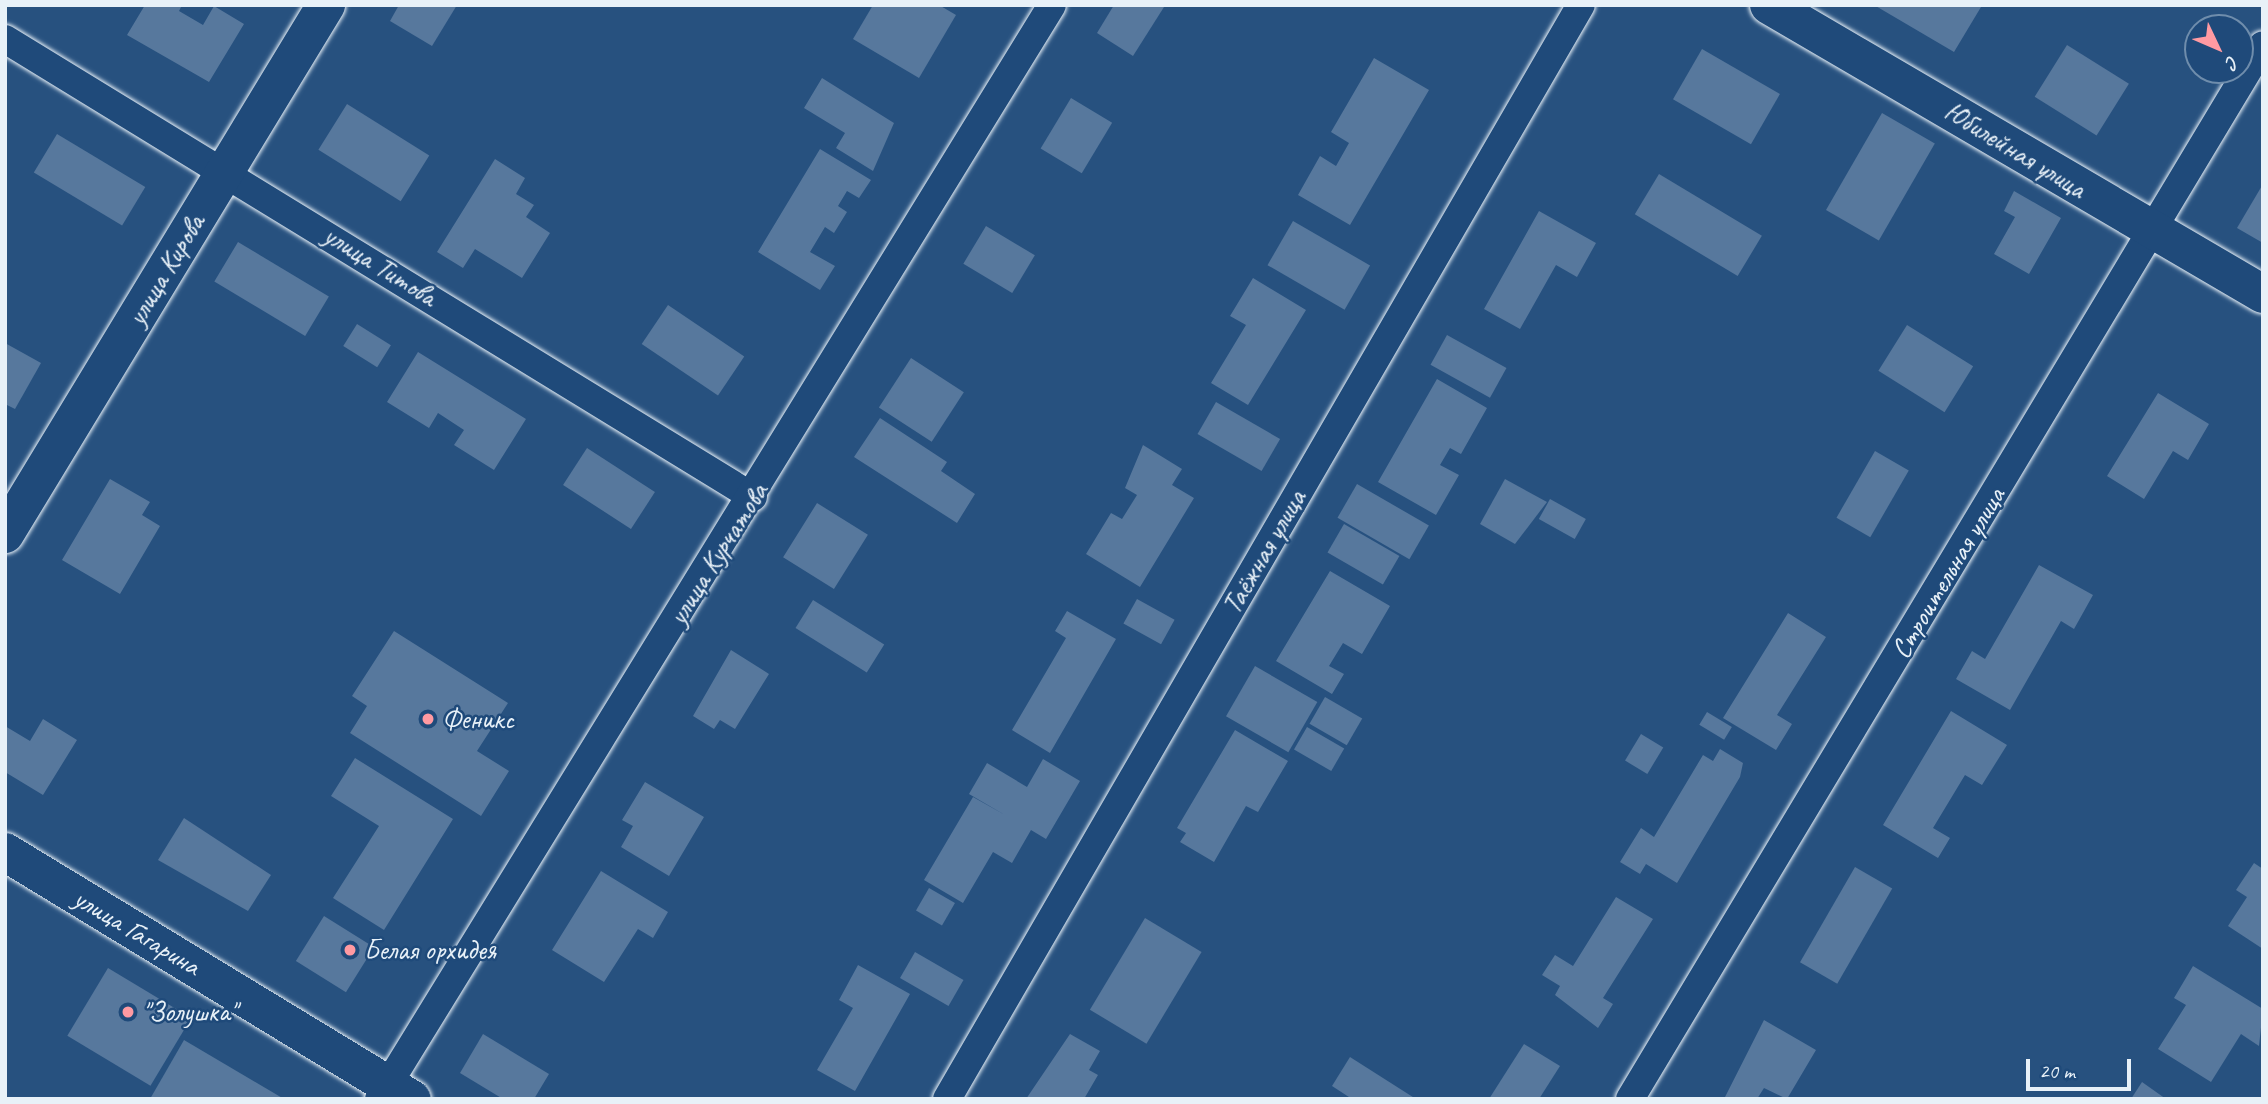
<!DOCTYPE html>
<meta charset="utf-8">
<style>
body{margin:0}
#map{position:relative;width:2268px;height:1104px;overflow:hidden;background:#27517f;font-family:Caveat,sans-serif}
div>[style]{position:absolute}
.building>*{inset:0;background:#57789d;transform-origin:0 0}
.roads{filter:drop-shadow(0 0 2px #e8f1f8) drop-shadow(0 0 2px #e8f1f8)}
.street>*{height:28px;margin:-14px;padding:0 14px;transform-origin:14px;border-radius:14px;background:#1f4a7a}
.secondary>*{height:38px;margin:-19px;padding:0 19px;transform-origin:19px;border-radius:19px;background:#1f4a7a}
.dots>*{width:19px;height:19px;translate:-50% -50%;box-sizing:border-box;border:4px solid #1f4a7a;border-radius:50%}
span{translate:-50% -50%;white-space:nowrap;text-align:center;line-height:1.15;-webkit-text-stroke:5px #1f4a7a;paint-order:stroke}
.street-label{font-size:28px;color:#e8f1f8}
.poi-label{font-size:28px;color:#e8f1f8}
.left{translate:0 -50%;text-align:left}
.frame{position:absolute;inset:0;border:7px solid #e8f1f8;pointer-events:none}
.north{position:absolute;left:2184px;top:14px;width:70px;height:70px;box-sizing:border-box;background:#1f4a7a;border:2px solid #6f8dac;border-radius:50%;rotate:134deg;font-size:19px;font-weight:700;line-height:28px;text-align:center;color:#e8f1f8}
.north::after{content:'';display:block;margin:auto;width:24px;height:32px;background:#ff9aa2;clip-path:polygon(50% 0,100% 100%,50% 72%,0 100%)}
.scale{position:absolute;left:2026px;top:1059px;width:105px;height:32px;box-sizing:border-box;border:4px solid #e8f1f8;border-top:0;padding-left:9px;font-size:21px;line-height:24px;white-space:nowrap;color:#e8f1f8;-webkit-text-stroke:5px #1f4a7a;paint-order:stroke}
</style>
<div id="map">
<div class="building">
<div style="clip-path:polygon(145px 5px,182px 5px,179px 11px,203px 25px,214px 6px,244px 24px,209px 82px,127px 35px)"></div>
<div style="clip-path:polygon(399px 5px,457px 5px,432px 46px,390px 21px)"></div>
<div style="clip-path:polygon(873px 5px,939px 5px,956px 15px,919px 78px,853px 39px)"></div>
<div style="clip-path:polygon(1114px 5px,1164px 7px,1133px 56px,1097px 33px)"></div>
<div style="clip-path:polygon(1874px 5px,1978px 5px,1981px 7px,1954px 52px)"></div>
<div style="left:2067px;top:45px;width:73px;height:61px;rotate:32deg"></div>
<div style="left:1702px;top:49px;width:90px;height:58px;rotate:30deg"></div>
<div style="clip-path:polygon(1374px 58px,1429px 90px,1350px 225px,1298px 195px,1320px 156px,1336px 166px,1349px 143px,1331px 132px)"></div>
<div style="clip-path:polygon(822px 78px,894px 123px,873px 171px,836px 148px,845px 133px,804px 108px)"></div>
<div style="left:1071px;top:98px;width:48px;height:59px;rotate:31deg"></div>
<div style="left:347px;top:104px;width:97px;height:54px;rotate:32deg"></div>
<div style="left:1882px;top:113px;width:61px;height:112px;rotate:30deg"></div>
<div style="left:57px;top:134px;width:103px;height:45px;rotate:31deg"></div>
<div style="clip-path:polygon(820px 149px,871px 180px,859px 198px,847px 191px,838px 206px,847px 212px,834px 233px,825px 227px,810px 252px,835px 266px,820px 290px,758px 252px)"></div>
<div style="clip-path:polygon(495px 159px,525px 178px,516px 194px,534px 205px,526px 217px,550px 233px,522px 278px,475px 249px,463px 268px,437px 252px)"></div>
<div style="left:1659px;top:174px;width:120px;height:47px;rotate:31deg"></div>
<div style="clip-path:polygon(2263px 184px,2263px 243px,2237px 228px)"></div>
<div style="clip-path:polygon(2014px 191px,2061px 218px,2029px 274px,1994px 254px,2015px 217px,2004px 211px)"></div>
<div style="clip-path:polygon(1539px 211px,1596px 243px,1577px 277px,1556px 265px,1520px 329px,1484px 309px)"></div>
<div style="left:1293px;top:221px;width:89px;height:51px;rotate:30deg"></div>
<div style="left:986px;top:226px;width:57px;height:44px;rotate:31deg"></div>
<div style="left:238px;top:242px;width:106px;height:46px;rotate:31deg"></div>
<div style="clip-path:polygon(1253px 278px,1306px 310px,1248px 405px,1211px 383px,1246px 325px,1230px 316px)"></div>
<div style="left:668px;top:305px;width:92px;height:47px;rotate:34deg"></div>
<div style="left:357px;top:324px;width:40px;height:26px;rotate:32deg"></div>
<div style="left:1907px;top:325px;width:78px;height:54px;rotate:32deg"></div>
<div style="left:1447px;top:335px;width:68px;height:34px;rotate:29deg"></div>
<div style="clip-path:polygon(5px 343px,41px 363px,15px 409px,5px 404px)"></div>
<div style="clip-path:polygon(418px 352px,526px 419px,494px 470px,454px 445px,464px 430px,438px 413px,429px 428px,387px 402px)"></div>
<div style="left:911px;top:358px;width:63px;height:59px;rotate:33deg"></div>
<div style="clip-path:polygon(1437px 379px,1487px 408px,1461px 454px,1450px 448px,1440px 465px,1459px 475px,1436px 515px,1378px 482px)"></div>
<div style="clip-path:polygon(2158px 393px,2209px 424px,2188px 460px,2173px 451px,2144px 499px,2107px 476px)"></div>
<div style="left:1216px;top:402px;width:74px;height:37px;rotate:30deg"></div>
<div style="clip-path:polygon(880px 418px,947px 462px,941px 471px,975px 494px,957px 523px,854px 457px)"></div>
<div style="clip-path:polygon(1143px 445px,1182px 469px,1172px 485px,1194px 498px,1140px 587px,1086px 554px,1111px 513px,1122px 519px,1137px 495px,1125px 488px)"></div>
<div style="left:587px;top:448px;width:81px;height:44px;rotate:33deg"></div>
<div style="left:1875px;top:451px;width:39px;height:77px;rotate:30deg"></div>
<div style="clip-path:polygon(110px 479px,150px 502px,142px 515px,160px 526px,120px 594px,62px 560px)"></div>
<div style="clip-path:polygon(1505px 479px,1547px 502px,1515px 544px,1480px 524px)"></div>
<div style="left:1357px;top:484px;width:83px;height:39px;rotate:30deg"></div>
<div style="left:1550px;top:499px;width:41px;height:23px;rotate:29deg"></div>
<div style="left:817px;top:503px;width:60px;height:64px;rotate:32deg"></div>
<div style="left:1344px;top:524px;width:64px;height:33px;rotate:30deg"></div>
<div style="clip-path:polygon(2039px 565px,2093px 595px,2074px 629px,2061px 621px,2010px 710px,1956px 679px,1972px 651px,1985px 659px)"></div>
<div style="clip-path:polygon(1330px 571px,1390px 606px,1362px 654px,1343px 643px,1329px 666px,1344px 674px,1332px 694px,1276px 661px)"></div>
<div style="left:1137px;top:599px;width:43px;height:28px;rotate:29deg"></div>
<div style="left:813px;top:600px;width:84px;height:33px;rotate:32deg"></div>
<div style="clip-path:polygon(1067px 611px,1116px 639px,1050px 753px,1012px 730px,1066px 638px,1055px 631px)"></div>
<div style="clip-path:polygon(1788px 613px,1826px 637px,1777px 715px,1792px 724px,1776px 750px,1723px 718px)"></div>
<div style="clip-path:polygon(394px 631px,508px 703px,477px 751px,509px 771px,481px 816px,350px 733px,367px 706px,352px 696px)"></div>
<div style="clip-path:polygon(731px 650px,769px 674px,735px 729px,720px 720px,714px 729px,693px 716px)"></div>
<div style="left:1255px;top:666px;width:72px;height:58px;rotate:30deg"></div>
<div style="left:1325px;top:697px;width:43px;height:31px;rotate:30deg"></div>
<div style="clip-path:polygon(1951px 711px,2007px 745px,1982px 785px,1965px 775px,1933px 828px,1950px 838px,1938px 858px,1883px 825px)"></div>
<div style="left:1707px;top:712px;width:29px;height:15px;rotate:31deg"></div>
<div style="clip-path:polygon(43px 719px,77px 740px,43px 795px,5px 772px,5px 726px,30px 741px)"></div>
<div style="left:1307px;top:727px;width:43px;height:26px;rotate:30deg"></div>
<div style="clip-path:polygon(1235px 730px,1288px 761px,1258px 812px,1246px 806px,1214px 862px,1180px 842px,1186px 833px,1177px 828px)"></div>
<div style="left:1641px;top:734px;width:26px;height:31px;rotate:31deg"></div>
<div style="clip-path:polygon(1720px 749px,1743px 763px,1740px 777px,1677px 883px,1646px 864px,1640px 874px,1620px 862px,1641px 828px,1654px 837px,1703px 755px,1713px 761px)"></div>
<div style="clip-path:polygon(355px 758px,453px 819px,384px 930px,333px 898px,379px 826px,331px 796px)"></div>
<div style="clip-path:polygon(1043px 759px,1080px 781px,1046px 839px,1031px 830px,1012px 863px,993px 852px,963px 903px,924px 880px,973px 797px,1005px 815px,969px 794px,987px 763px,1027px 787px)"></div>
<div style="clip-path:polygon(645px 782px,704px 817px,669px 876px,621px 847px,633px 826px,622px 820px)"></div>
<div style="clip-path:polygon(184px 818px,271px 875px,248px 911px,158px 860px)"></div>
<div style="clip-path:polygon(2254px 863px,2263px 869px,2263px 949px,2228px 926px,2247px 897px,2236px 890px)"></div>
<div style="left:1855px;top:867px;width:43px;height:110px;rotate:30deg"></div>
<div style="clip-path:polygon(601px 871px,668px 912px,653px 938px,638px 929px,604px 982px,552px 950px)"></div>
<div style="left:929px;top:888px;width:30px;height:26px;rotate:30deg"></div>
<div style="clip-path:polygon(1616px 897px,1653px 919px,1603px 998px,1613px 1004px,1598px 1028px,1555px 995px,1560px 986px,1542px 975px,1555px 955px,1573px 966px)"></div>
<div style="left:324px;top:916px;width:59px;height:53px;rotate:32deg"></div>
<div style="left:1145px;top:918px;width:66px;height:107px;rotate:31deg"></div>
<div style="left:915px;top:952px;width:56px;height:30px;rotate:30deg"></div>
<div style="clip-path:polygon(858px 965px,910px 994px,855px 1091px,817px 1070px,853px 1008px,839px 1000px)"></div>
<div style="clip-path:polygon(2193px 966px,2263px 1009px,2259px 1046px,2241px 1034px,2211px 1082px,2158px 1049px,2186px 1005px,2174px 998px)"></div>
<div style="left:108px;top:968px;width:97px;height:79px;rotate:31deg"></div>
<div style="clip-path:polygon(1764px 1020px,1816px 1050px,1787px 1099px,1764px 1088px,1757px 1099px,1724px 1099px)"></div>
<div style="clip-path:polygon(483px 1034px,549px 1074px,534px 1099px,503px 1099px,460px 1073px)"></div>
<div style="clip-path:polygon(1070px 1034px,1100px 1051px,1089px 1070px,1098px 1075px,1084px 1099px,1026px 1099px)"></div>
<div style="clip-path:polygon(184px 1040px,284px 1099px,150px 1099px)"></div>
<div style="clip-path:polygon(1524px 1044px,1560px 1066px,1539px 1099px,1489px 1099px)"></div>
<div style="clip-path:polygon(1350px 1057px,1416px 1099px,1352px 1099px,1332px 1086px)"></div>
<div style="clip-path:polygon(2142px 1082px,2166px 1099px,2131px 1099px)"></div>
</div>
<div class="roads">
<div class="street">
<div style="left:5px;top:39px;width:877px;rotate:31.48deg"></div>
<div style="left:379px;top:1099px;width:1284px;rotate:-58.4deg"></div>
<div style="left:947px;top:1099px;width:1264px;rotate:-59.91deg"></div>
<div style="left:1630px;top:1099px;width:1229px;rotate:-59.01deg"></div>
</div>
<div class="secondary">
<div style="left:1769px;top:5px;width:572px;rotate:30.33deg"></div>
<div style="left:5px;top:534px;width:619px;rotate:-58.75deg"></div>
<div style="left:5px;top:852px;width:476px;rotate:31.3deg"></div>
</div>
</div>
<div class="dots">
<div style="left:428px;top:719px;background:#ff9aa2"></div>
<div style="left:350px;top:950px;background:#ff9aa2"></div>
<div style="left:128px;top:1012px;background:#ff9aa2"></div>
</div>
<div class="street-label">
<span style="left:2015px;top:150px;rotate:31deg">Юбилейная улица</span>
<span style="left:380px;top:266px;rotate:32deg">улица Титова</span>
<span style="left:166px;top:270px;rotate:-59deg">улица Кирова</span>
<span style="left:1264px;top:552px;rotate:-60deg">Таёжная улица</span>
<span style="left:718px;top:554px;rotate:-58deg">улица Курчатова</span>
<span style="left:1948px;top:573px;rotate:-59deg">Строительная улица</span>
<span style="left:137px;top:932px;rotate:31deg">улица Гагарина</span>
</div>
<div class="poi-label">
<span class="left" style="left:442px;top:719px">Феникс</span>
<span class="left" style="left:364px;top:950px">Белая орхидея</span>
<span class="left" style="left:142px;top:1012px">"Золушка"</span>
</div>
<div class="frame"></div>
<div class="north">С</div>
<div class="scale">20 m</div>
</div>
